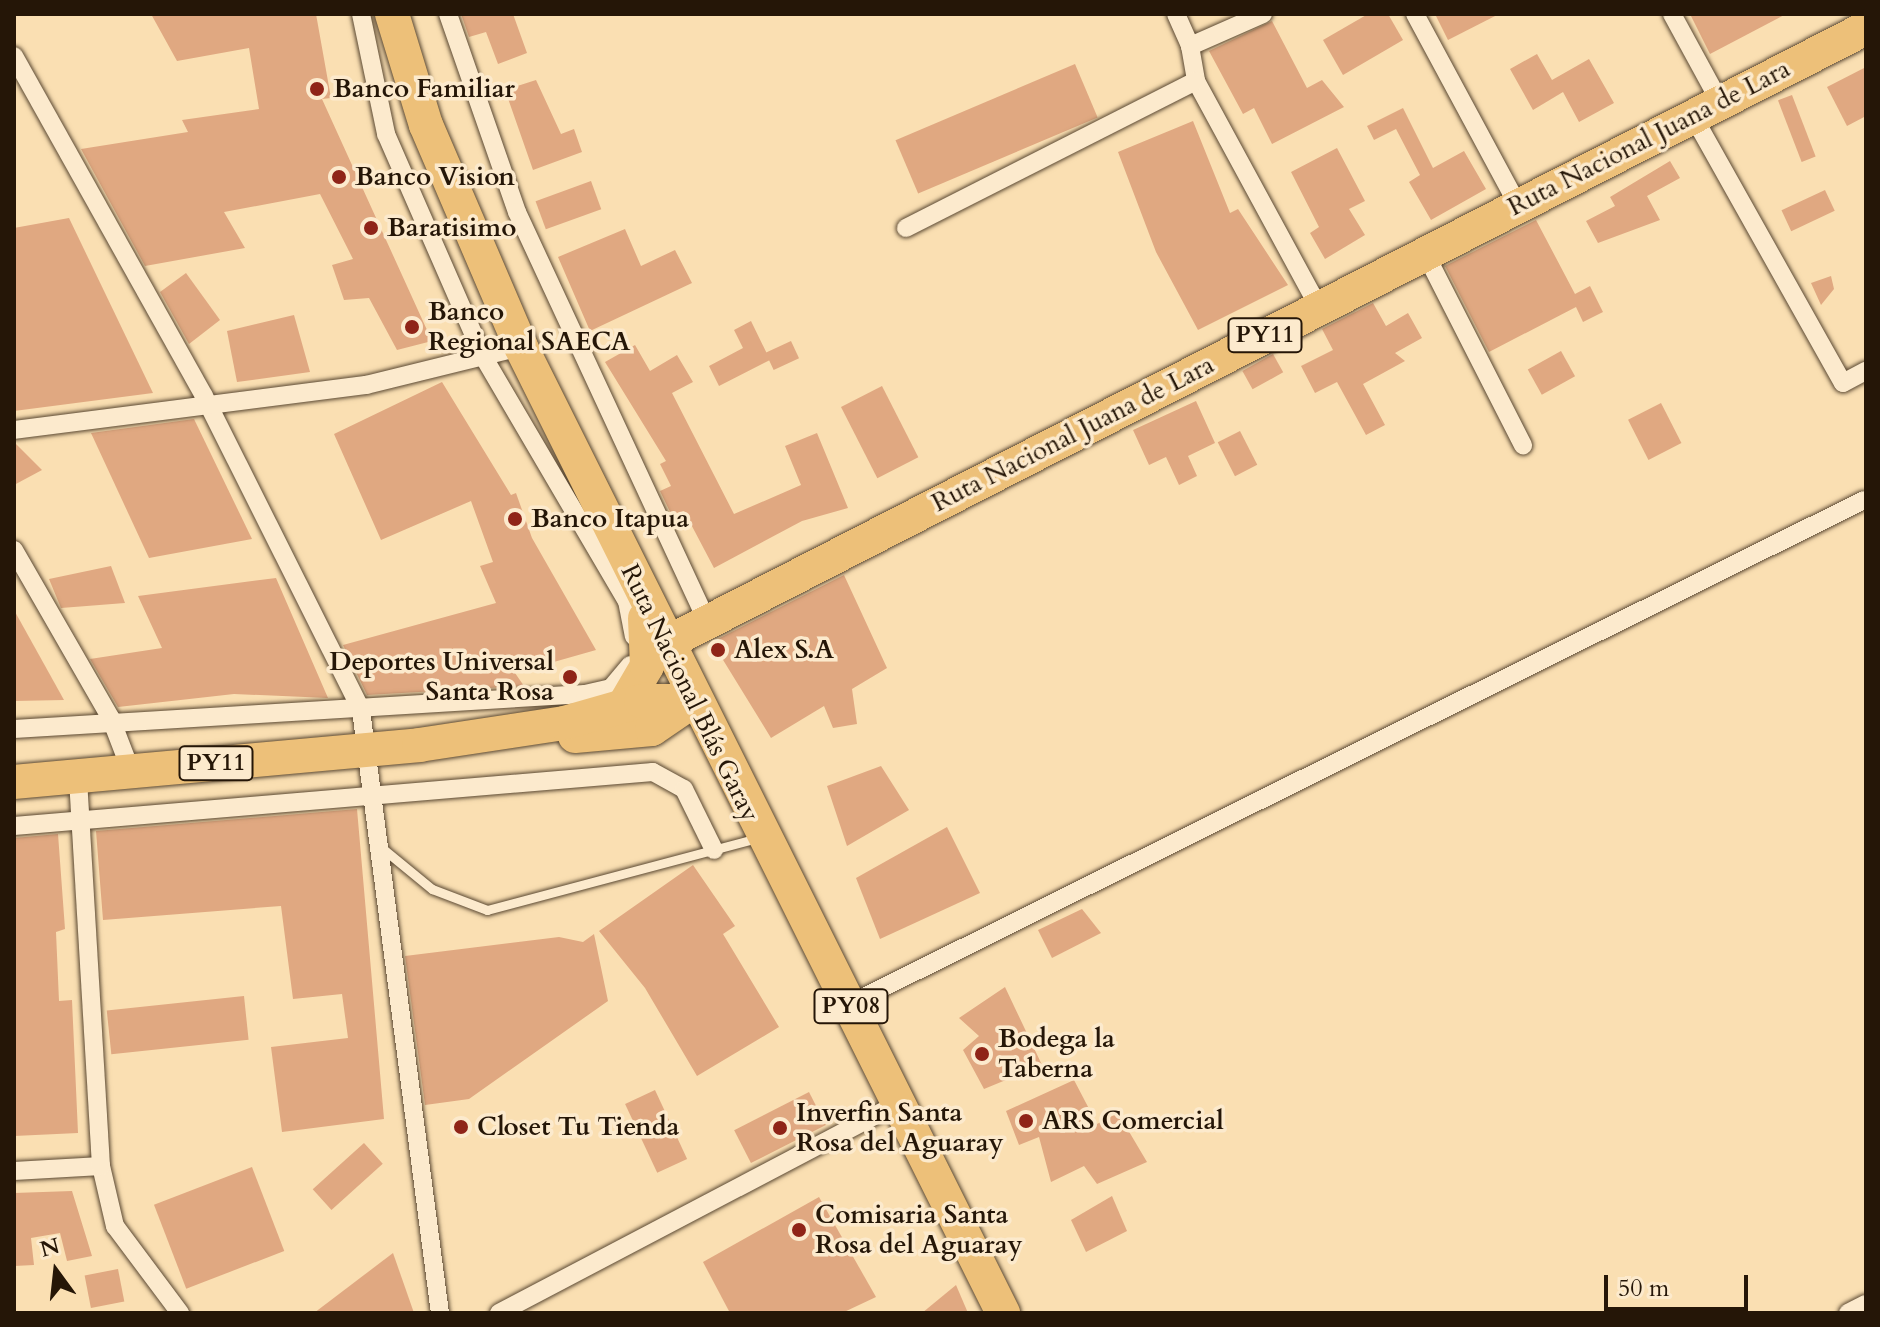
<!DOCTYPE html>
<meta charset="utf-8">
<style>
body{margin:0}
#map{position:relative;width:1880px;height:1327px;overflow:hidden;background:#fadfb2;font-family:Cardo,serif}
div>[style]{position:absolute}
.building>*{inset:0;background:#e0a881;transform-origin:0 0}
.roads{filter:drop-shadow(0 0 2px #5a4832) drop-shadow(0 0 2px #5a4832)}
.lane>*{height:9px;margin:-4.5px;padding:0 4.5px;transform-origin:4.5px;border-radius:4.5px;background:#fceacd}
.street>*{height:18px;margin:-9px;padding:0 9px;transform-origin:9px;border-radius:9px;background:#fceacd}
.highway>*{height:34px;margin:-17px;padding:0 17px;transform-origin:17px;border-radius:17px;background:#edc079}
.dots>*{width:22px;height:22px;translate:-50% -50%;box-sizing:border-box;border:4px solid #fceacd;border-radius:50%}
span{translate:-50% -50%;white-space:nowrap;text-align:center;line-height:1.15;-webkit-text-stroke:7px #fceacd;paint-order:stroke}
.shield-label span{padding:2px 6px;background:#fceacd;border:2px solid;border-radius:6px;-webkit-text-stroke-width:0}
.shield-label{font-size:24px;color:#251607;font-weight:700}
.poi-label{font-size:26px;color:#251607;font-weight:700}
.left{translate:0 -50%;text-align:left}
.right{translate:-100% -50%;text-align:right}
.street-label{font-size:26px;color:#251607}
.frame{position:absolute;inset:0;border:16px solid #251607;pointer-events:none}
.north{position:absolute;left:16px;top:1231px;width:80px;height:80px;-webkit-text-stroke:6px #fceacd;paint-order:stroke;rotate:345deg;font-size:22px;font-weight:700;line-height:32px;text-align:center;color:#251607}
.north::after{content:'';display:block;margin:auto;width:28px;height:36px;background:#251607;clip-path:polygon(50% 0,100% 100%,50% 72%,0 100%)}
.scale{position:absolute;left:1604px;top:1275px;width:144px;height:36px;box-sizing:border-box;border:4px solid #251607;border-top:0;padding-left:10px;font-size:24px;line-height:28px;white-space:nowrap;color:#251607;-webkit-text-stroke:6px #fceacd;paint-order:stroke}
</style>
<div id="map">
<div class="building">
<div style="clip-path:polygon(151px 14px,316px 14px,331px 98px,322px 99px,432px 341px,397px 350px,369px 298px,344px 300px,332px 265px,353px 259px,320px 194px,224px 212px,245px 248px,145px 266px,81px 149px,188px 132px,182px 120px,259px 109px,249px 48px,177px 61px)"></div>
<div style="clip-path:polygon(461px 14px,513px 14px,527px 53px,498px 64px,486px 32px,469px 37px)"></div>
<div style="clip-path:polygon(1368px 14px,1388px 14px,1403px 40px,1343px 75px,1323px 40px)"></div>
<div style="clip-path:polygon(1435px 14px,1499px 14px,1448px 40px)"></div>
<div style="clip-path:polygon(1690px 14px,1786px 14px,1710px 54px)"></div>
<div style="clip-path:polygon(1272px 21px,1307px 88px,1322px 80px,1344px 107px,1272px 144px,1254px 108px,1243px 114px,1209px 51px)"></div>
<div style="clip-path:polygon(1537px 54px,1552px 80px,1589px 59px,1614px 103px,1579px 122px,1563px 92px,1533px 110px,1510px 69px)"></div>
<div style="left:1075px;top:64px;width:58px;height:195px;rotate:67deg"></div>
<div style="clip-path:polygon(1866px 67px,1866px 116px,1847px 126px,1827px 87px)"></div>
<div style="clip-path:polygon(536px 80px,561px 134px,574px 129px,582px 152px,533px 170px,505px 90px)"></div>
<div style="left:1792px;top:95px;width:66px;height:15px;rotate:69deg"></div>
<div style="clip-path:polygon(1403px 108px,1433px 168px,1464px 151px,1486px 189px,1431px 220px,1409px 182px,1420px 175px,1396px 129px,1374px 140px,1367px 126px)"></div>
<div style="clip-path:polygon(1193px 121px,1230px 213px,1238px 209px,1288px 285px,1198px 330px,1156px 252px,1118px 152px)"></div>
<div style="clip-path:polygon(1337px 148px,1365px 201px,1349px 209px,1365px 235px,1325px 259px,1310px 233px,1319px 227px,1291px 172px)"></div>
<div style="clip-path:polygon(1670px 161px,1680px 178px,1647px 196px,1660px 220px,1598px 243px,1586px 221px,1615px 206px,1610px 197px)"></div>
<div style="left:591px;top:181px;width:30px;height:59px;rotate:70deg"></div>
<div style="left:1825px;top:190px;width:23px;height:48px;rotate:65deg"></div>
<div style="clip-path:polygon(69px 218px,153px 393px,14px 411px,14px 228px)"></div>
<div style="clip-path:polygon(1536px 220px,1575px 294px,1590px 286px,1603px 312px,1583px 322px,1576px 307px,1489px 352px,1445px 266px)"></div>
<div style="clip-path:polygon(625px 229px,641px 266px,675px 250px,692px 283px,590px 331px,558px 257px)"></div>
<div style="clip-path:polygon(186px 273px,220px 320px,189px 344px,160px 292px)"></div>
<div style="clip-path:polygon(1831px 276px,1834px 289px,1821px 305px,1811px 283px)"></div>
<div style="clip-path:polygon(1373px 303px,1386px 326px,1408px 313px,1422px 338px,1395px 353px,1405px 361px,1363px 384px,1385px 425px,1366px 435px,1337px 382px,1315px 393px,1301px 366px,1333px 350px,1322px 329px)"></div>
<div style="clip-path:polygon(294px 315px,310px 372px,237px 382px,227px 331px)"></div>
<div style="clip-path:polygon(751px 321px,770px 360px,719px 386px,709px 366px,743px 348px,734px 330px)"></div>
<div style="left:791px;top:341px;width:19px;height:28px;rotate:65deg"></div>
<div style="clip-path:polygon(635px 345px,650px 371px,677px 355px,693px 382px,672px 393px,734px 514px,801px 485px,785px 446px,817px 433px,848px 508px,802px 521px,714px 568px,684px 511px,672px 516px,660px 491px,671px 486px,660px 464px,666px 461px,605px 362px)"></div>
<div style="left:1561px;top:351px;width:29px;height:38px;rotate:61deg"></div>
<div style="left:1273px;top:354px;width:21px;height:35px;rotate:61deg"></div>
<div style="clip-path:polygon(442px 382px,511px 495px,516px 493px,532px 538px,596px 650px,515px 673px,524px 686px,367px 695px,343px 645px,496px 603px,480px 566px,493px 562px,471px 501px,381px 540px,334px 434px)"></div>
<div style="left:882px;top:386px;width:80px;height:46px;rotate:63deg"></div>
<div style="clip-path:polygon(1196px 401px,1215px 443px,1188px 456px,1197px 476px,1179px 485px,1166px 457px,1149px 465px,1133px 430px)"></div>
<div style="left:1661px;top:403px;width:45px;height:37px;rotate:63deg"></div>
<div style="clip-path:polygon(194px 419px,252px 539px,149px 558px,91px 433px)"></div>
<div style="left:1240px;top:431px;width:38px;height:25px;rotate:63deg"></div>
<div style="clip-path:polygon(14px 442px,42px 470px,14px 485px)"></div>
<div style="clip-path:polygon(111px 566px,125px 603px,61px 608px,49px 579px)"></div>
<div style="clip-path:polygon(844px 575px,887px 668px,852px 689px,857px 724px,833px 728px,824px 706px,771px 738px,712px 642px)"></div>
<div style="clip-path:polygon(276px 578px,328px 698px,234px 694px,118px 707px,90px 659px,162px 648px,138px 596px)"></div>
<div style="clip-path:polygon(14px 610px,64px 700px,14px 701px)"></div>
<div style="clip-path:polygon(881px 766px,909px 810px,847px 846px,827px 786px)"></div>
<div style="clip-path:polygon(357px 809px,384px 1119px,282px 1132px,271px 1047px,348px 1038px,342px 994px,293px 999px,281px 906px,103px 920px,96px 831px)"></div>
<div style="clip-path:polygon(947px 827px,980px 893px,880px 939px,856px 878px)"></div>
<div style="clip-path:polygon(58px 834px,65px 929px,56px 932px,59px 1001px,72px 1000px,78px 1133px,14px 1136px,14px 838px)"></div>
<div style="clip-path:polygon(693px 865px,735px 926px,723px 934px,779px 1027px,697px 1076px,645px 988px,599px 931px)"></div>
<div style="clip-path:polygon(1082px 909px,1101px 933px,1052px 958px,1038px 930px)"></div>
<div style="clip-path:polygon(594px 934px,608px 1001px,469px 1099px,425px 1105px,405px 956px,559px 937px,583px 942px)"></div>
<div style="clip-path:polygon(1005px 987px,1042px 1065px,984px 1089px,963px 1050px,979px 1036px,959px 1018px)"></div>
<div style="left:244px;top:996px;width:44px;height:138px;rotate:84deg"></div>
<div style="clip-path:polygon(1074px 1080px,1097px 1124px,1118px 1113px,1147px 1162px,1097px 1184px,1084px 1166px,1051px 1182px,1039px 1137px,1019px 1145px,1006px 1111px)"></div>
<div style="left:655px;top:1090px;width:76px;height:33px;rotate:65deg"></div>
<div style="left:809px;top:1092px;width:37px;height:84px;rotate:63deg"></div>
<div style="left:364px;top:1143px;width:28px;height:69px;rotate:48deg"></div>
<div style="left:252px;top:1167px;width:90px;height:105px;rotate:69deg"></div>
<div style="clip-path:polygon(72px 1191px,92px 1256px,67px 1261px,60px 1233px,31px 1238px,34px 1265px,14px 1266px,14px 1193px)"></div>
<div style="clip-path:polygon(1112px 1196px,1127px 1231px,1086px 1252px,1071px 1220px)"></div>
<div style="clip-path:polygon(819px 1197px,876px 1297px,842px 1313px,730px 1313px,703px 1262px)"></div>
<div style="clip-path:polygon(393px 1253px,414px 1313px,314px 1313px)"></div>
<div style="left:118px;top:1269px;width:33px;height:34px;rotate:79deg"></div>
<div style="clip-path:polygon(956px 1285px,968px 1313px,922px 1313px)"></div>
</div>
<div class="roads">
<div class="lane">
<div style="left:382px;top:848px;width:65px;rotate:39.4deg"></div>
<div style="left:432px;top:889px;width:59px;rotate:20.9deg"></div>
<div style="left:487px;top:910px;width:280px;rotate:-14.9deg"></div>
</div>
<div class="street">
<div style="left:361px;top:14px;width:123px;rotate:78.2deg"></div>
<div style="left:386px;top:134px;width:242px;rotate:66.4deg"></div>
<div style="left:483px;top:356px;width:284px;rotate:59.6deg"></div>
<div style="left:627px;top:601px;width:36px;rotate:79deg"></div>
<div style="left:448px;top:14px;width:210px;rotate:70.8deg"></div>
<div style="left:517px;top:212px;width:451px;rotate:65.1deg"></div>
<div style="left:1176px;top:14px;width:35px;rotate:66deg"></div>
<div style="left:1263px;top:14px;width:80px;rotate:156.3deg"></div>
<div style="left:1190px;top:46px;width:36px;rotate:80deg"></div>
<div style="left:1196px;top:81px;width:258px;rotate:61.5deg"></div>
<div style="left:1415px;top:14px;width:217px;rotate:61.7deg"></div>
<div style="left:1672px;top:14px;width:100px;rotate:61.4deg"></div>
<div style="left:14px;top:56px;width:389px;rotate:60.8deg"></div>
<div style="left:204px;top:396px;width:351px;rotate:63.4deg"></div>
<div style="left:361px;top:710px;width:608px;rotate:82.54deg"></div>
<div style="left:1693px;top:116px;width:306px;rotate:60.7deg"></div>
<div style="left:1843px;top:383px;width:26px;rotate:-28deg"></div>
<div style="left:906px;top:228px;width:325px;rotate:-26.9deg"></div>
<div style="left:1425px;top:253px;width:216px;rotate:63deg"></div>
<div style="left:14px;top:430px;width:355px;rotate:-7.3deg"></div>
<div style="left:366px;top:385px;width:160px;rotate:-13.8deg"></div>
<div style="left:14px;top:550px;width:195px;rotate:60.1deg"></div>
<div style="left:111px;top:719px;width:56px;rotate:69deg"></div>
<div style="left:14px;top:729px;width:572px;rotate:-3.51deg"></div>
<div style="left:585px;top:694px;width:27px;rotate:-13deg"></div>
<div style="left:611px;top:688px;width:30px;rotate:-50deg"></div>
<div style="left:14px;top:826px;width:641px;rotate:-4.83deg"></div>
<div style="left:653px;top:772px;width:35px;rotate:29deg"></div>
<div style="left:684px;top:789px;width:68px;rotate:63.8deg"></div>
<div style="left:850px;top:1004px;width:1132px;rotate:-26.43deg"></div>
<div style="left:101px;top:1166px;width:62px;rotate:76.9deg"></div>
<div style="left:115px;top:1226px;width:109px;rotate:53.2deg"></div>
<div style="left:14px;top:1171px;width:87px;rotate:-3.3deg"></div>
<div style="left:101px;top:1166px;width:391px;rotate:-93.4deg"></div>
<div style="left:499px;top:1313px;width:450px;rotate:-27.7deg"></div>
<div style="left:1848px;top:1313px;width:20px;rotate:-27deg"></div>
</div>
<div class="highway">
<div style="left:392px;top:14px;width:116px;rotate:73deg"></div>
<div style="left:426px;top:125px;width:241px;rotate:66.8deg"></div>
<div style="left:521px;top:347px;width:1080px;rotate:63.48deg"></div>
<div style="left:665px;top:644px;width:1350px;rotate:-27.15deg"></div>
<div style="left:623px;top:707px;width:48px;rotate:-59.7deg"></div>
<div style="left:647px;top:666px;width:48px;rotate:-92.4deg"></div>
<div style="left:575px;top:736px;width:77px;rotate:-5.2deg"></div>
<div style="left:652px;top:729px;width:50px;rotate:-34.3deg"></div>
<div style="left:14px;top:782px;width:407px;rotate:-5.2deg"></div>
<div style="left:419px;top:745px;width:147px;rotate:-8.6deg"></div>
<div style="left:564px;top:723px;width:80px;rotate:-15.9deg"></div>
<div style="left:641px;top:701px;width:52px"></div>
</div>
</div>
<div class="dots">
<div style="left:317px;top:89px;background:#8f2418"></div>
<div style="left:339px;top:177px;background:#8f2418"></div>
<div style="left:371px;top:228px;background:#8f2418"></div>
<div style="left:412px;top:327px;background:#8f2418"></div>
<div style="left:515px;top:519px;background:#8f2418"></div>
<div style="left:718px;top:650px;background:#8f2418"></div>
<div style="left:570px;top:677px;background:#8f2418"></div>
<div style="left:982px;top:1054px;background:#8f2418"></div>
<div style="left:1026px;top:1121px;background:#8f2418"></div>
<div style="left:461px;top:1127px;background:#8f2418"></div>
<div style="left:780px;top:1128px;background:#8f2418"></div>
<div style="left:799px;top:1230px;background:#8f2418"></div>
</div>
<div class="shield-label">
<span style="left:1265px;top:335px">PY11</span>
<span style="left:216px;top:763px">PY11</span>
<span style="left:851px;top:1006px">PY08</span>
</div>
<div class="poi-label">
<span class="left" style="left:333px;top:89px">Banco Familiar</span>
<span class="left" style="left:355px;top:177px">Banco Vision</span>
<span class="left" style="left:387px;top:228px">Baratisimo</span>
<span class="left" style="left:428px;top:327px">Banco<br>Regional SAECA</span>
<span class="left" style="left:531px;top:519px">Banco Itapua</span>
<span class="left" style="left:734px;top:650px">Alex S.A</span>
<span class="right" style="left:554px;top:677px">Deportes Universal<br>Santa Rosa</span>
<span class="left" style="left:998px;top:1054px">Bodega la<br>Taberna</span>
<span class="left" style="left:796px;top:1128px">Inverfin Santa<br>Rosa del Aguaray</span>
<span class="left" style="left:1042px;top:1121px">ARS Comercial</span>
<span class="left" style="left:477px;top:1127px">Closet Tu Tienda</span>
<span class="left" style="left:815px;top:1230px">Comisaria Santa<br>Rosa del Aguaray</span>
</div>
<div class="street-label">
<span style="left:1649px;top:138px;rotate:-27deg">Ruta Nacional Juana de Lara</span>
<span style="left:1073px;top:434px;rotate:-27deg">Ruta Nacional Juana de Lara</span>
<span style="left:690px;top:693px;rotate:64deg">Ruta Nacional Blás Garay</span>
</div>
<div class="frame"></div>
<div class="north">N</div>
<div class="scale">50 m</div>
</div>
